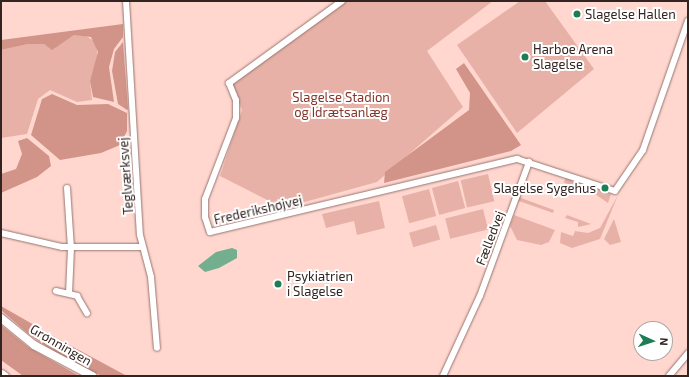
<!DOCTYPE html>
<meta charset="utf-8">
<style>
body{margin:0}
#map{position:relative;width:689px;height:377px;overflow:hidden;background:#ffd7cf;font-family:"Exo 2",sans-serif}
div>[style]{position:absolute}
.green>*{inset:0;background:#e7b1a7;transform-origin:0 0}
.forest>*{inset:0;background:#d29488}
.water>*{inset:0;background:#73af8f}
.roads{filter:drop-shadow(0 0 1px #97746e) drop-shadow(0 0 1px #97746e)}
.minor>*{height:6px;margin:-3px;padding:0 3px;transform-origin:3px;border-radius:3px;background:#fff}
.major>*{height:8px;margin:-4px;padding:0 4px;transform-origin:4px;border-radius:4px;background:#fff}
.highway>*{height:9px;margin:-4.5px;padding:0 4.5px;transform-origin:4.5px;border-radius:4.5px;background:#fff}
.dots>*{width:11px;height:11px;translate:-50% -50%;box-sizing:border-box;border:2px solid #fff;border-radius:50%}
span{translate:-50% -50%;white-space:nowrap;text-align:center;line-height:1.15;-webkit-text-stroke:4px #fff;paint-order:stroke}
.poi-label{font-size:13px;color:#322421}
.left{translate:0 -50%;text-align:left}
.right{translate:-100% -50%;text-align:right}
.park-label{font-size:13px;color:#83362b}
.street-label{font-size:13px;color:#322421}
.frame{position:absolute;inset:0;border:2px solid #322421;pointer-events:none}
.north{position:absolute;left:633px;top:321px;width:40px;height:40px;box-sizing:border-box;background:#fff;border:1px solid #ada7a6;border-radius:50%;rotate:93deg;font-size:11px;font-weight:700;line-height:16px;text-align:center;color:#322421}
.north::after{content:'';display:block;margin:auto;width:14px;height:18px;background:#1e7d55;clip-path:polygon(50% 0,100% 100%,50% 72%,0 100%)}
</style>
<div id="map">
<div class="green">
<div style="clip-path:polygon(346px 1px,493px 1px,427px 51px,463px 107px,377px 182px,283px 208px,220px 176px,242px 110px,231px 83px)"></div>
<div style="clip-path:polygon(520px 1px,545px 1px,594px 69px,517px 133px,457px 45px)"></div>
<div style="clip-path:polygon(74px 35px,84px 35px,96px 42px,98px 61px,90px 81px,92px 100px,77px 102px,50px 90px,38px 99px,27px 134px,1px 138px,1px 50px,28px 44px,44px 44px,52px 49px)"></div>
<div style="left:488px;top:174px;width:28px;height:28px;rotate:77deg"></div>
<div style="left:566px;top:177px;width:33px;height:6px;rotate:21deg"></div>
<div style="left:458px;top:181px;width:28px;height:27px;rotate:75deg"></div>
<div style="left:429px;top:189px;width:28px;height:28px;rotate:75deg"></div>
<div style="clip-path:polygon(599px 189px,611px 194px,608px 203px,595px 194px)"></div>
<div style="clip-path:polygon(520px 194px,521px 198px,554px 210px,553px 213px,519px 201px,516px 204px)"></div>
<div style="clip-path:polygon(618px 195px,600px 239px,572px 248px,560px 243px,561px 232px,573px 236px,575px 231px,588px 233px,600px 228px)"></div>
<div style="clip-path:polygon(379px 201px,385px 228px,357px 235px,354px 221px,326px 228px,322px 214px)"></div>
<div style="left:483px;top:209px;width:21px;height:39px;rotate:76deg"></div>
<div style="clip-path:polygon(514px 215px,555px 230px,549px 242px,541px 245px,517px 240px,510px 226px)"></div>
<div style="clip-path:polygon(567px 215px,591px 224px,596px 223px,578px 227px,578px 222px,565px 218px)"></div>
<div style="clip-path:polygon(614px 219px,621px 242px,610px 245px,604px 239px)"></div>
<div style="left:436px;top:225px;width:15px;height:28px;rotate:74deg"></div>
</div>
<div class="forest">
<div style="clip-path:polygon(123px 24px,123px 37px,114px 49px,109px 67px,114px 102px,93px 97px,90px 81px,98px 52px,91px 37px,74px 35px,52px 50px,44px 44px,28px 44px,1px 50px,1px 40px)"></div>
<div style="clip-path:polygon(123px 42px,128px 109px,127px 110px,118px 104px,112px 71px,115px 52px)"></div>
<div style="clip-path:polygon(464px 63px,521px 145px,511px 151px,384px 183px,385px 172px,469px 110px,470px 93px,456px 69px)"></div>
<div style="clip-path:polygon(52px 94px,77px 105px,108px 104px,127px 113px,127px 131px,120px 145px,101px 153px,60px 160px,31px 135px,42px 99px)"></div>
<div style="clip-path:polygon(27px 138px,49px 156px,51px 166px,37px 177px,1px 193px,1px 174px,16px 169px,22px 154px,18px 141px)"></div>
<div style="clip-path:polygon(1px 306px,62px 341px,127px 376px,102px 376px,64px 358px,31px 336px,1px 310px)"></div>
<div style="clip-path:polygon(1px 325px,28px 347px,79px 376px,23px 376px,1px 360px)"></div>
</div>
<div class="water">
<div style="clip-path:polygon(232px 248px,237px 250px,237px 258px,219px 268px,205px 272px,198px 266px,216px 252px)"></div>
</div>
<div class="roads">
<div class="minor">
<div style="left:126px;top:1px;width:234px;rotate:86.6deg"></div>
<div style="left:140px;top:235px;width:43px;rotate:75.3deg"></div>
<div style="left:151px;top:277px;width:71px;rotate:85.2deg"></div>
<div style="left:342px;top:1px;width:140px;rotate:144deg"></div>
<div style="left:229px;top:83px;width:18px;rotate:68deg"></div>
<div style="left:236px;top:100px;width:18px;rotate:90deg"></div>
<div style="left:236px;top:118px;width:87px;rotate:110.9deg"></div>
<div style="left:205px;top:199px;width:18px;rotate:90deg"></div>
<div style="left:205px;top:217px;width:16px;rotate:72deg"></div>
<div style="left:210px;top:232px;width:316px;rotate:-13.4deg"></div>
<div style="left:517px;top:159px;width:103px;rotate:18.1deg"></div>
<div style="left:615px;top:191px;width:50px;rotate:-55.7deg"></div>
<div style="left:643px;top:150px;width:137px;rotate:-70.8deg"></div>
<div style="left:67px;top:188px;width:60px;rotate:86.2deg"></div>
<div style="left:71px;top:248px;width:45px;rotate:92.5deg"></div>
<div style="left:1px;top:233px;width:63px;rotate:12.9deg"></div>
<div style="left:62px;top:247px;width:80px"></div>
<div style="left:56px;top:291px;width:22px;rotate:13deg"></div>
<div style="left:77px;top:296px;width:20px;rotate:60deg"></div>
<div style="left:443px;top:376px;width:88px;rotate:-65.2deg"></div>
<div style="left:480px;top:296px;width:143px;rotate:-69.9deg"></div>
<div style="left:669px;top:376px;width:30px;rotate:-50deg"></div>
</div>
<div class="major">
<div style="left:1px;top:318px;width:43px;rotate:39.3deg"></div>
<div style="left:34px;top:345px;width:66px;rotate:28.1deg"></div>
</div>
<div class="highway">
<div style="left:1px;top:374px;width:4px;rotate:34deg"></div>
</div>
</div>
<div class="dots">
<div style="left:577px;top:14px;background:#1e7d55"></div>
<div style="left:525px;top:57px;background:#1e7d55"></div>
<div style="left:605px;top:188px;background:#1e7d55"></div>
<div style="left:278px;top:284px;background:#1e7d55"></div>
</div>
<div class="poi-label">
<span class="left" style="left:585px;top:14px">Slagelse Hallen</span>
<span class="left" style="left:533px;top:57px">Harboe Arena<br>Slagelse</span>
<span class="right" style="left:596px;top:188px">Slagelse Sygehus</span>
<span class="left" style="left:287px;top:284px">Psykiatrien<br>i Slagelse</span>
</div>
<div class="park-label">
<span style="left:341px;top:105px">Slagelse Stadion<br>og Idrætsanlæg</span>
</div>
<div class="street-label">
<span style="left:126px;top:176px;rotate:-94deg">Teglværksvej</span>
<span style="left:258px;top:210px;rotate:-13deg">Frederikshøjvej</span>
<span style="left:490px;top:238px;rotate:-69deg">Fælledvej</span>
<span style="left:61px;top:345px;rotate:30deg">Grønningen</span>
</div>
<div class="frame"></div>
<div class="north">N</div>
</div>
